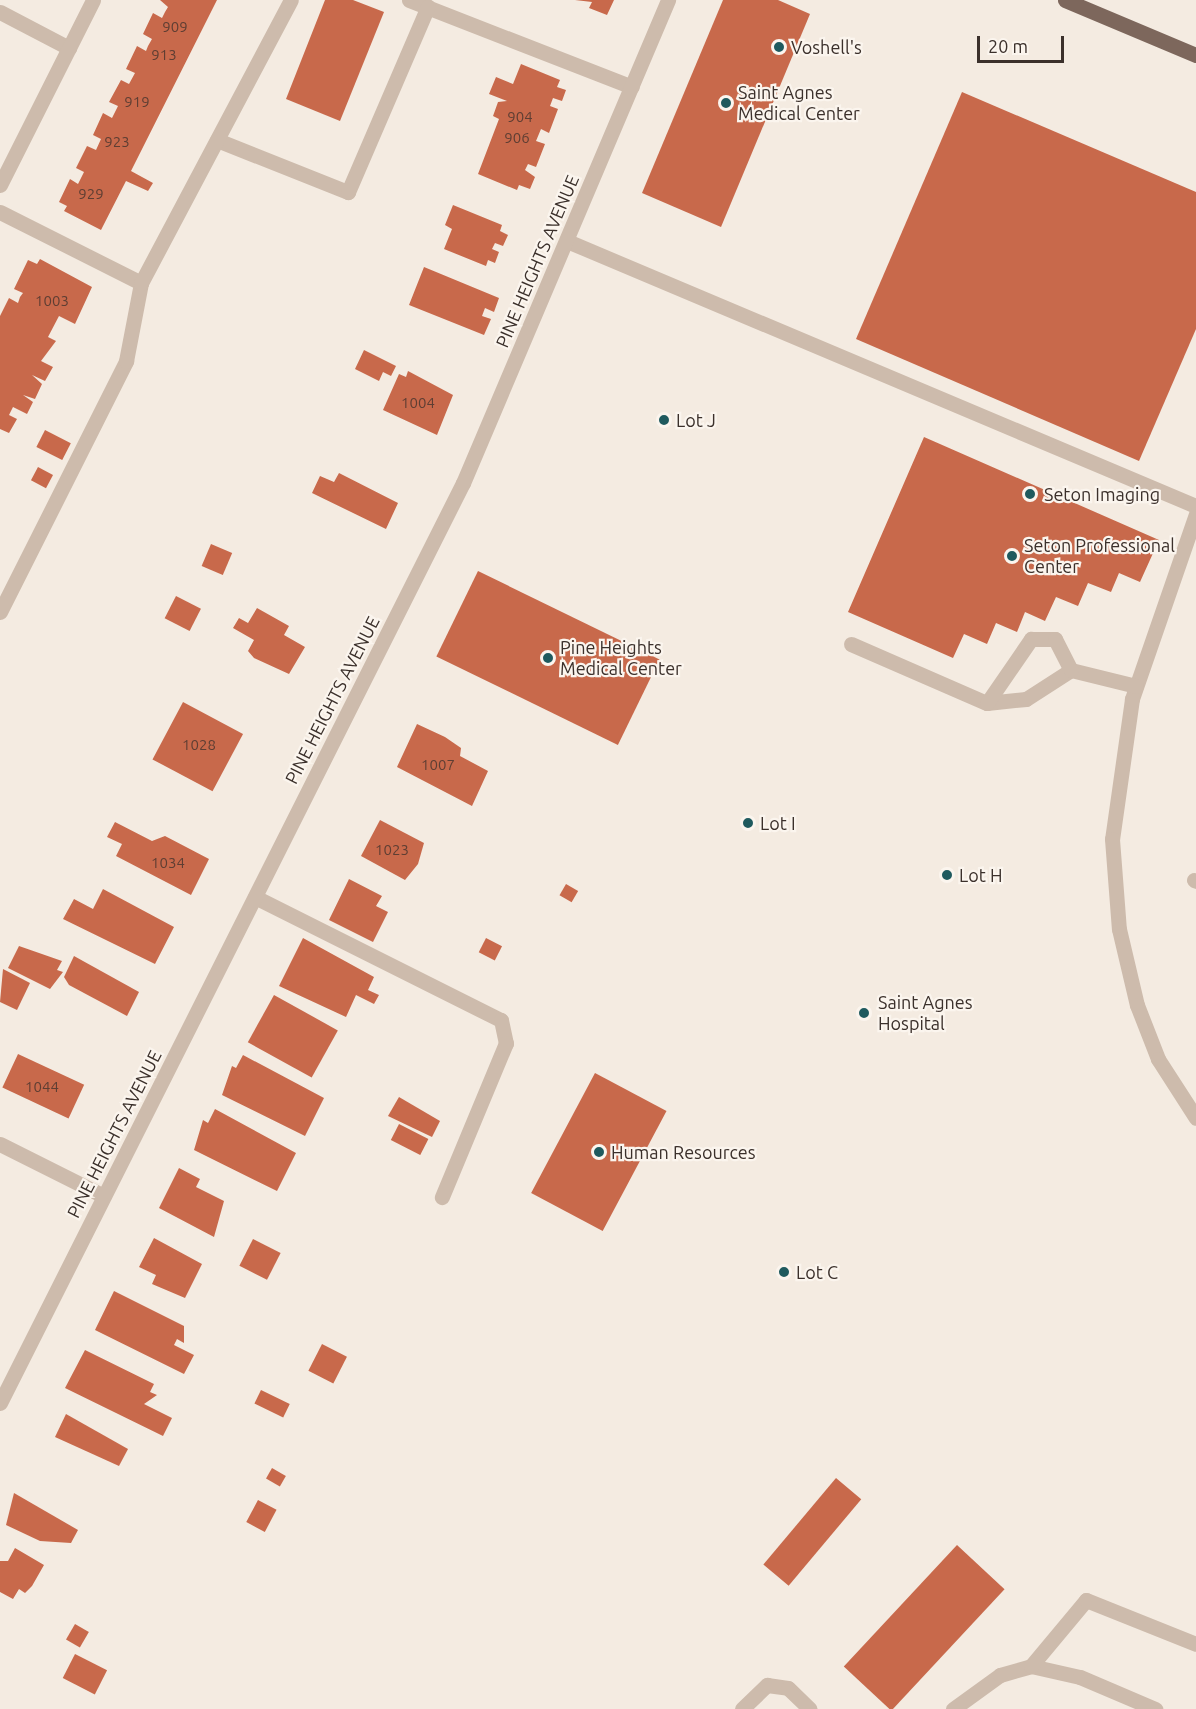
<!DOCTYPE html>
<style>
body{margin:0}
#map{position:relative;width:1196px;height:1709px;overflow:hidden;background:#f4ebe1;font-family:Ubuntu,sans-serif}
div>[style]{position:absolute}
.building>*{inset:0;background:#c8694b;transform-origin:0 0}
.minor>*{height:15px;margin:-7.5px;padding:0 7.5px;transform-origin:7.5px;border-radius:7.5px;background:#cdbbac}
.major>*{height:15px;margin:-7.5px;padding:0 7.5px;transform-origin:7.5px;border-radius:7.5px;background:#7d675c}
.dots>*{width:16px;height:16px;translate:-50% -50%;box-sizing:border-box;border:3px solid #fbf5ee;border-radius:50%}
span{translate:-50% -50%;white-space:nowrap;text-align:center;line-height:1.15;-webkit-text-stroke:4.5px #fbf5ee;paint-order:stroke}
.number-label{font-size:15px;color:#5e3e33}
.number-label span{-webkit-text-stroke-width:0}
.poi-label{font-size:18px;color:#3b302b}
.left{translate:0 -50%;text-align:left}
.street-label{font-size:18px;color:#3b302b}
.scale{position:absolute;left:977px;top:36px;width:87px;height:27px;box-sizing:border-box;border:3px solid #3b302b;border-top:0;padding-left:8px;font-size:18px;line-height:21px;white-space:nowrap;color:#3b302b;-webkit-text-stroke:4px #fbf5ee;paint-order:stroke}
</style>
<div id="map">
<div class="building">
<div style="clip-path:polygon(160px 0,217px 0,131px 171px,153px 183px,148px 191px,126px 181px,101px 230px,64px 211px,67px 206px,59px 202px,70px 179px,78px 184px,84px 172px,76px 168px,87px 146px,96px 150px,101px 139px,93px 135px,103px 113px,112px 118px,118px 106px,109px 102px,121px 80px,129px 84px,135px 73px,126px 69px,137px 46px,146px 51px,148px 46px,152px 39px,143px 34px,153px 13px,162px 18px,165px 12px,168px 7px)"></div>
<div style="clip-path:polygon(325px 0,353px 0,384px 12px,340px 121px,286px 99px)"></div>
<div style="clip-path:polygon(575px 0,614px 0,607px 15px,589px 8px,592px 2px)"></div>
<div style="clip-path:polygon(723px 0,778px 0,810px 14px,721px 227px,642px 193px)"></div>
<div style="clip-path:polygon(521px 64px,560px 80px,557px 87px,566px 90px,562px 101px,553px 98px,550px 106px,558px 109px,549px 133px,541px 129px,536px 141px,545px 144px,536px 167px,528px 164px,525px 170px,535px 177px,530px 189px,519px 185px,517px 190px,478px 174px,499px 119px,493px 116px,498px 102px,507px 101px,489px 94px,496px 77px,513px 84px)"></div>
<div style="clip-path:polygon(962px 92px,1196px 192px,1196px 329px,1139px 461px,856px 339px)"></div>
<div style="clip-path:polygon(453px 205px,502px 225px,500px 231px,508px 235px,503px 246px,495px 243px,492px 249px,499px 252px,495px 263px,488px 260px,486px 266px,444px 249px,452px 229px,445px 225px)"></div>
<div style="clip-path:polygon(40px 259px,92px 287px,75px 324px,59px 316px,48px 337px,56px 341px,41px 361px,53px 367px,45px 381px,32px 375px,42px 384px,35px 399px,23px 395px,33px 402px,27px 414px,13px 407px,9px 415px,17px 419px,9px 433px,0 429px,0 316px,9px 298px,18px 303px,20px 297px,23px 293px,14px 289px,28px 260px,37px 264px)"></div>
<div style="clip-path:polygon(424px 267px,499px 298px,494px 312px,485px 308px,482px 316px,491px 319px,484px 335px,409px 305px)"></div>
<div style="clip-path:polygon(364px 350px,396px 366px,391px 376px,383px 372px,379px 381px,355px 369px)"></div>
<div style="clip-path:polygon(408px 371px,453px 395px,437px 435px,383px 410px,399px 374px,406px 377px)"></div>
<div style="left:45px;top:430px;width:29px;height:19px;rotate:27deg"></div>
<div style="clip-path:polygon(924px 437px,1159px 540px,1140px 582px,1119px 573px,1111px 592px,1088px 583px,1078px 606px,1056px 597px,1045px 621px,1025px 612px,1017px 632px,996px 623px,987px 644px,964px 634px,953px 658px,848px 612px)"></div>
<div style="left:38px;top:467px;width:17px;height:15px;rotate:28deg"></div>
<div style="clip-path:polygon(339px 473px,398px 503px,386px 529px,312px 493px,320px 476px,334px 482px)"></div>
<div style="left:211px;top:544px;width:23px;height:24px;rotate:23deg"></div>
<div style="left:478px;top:571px;width:202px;height:95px;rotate:26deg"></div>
<div style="left:176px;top:596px;width:28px;height:25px;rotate:27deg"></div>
<div style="clip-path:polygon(257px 608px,289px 626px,284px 635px,305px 647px,289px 674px,254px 658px,248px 651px,254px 640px,233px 628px,239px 618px,248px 623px)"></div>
<div style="left:183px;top:702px;width:68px;height:65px;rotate:28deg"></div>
<div style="clip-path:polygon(417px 724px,445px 737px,461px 748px,460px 756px,488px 771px,472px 806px,397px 767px)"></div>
<div style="clip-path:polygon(380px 820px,424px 843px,418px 864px,405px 880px,361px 856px)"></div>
<div style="clip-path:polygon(115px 822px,152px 841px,165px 836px,209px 859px,191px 895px,116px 856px,122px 844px,107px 837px)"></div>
<div style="clip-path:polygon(349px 879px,382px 896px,376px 906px,388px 912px,373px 942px,329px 920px)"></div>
<div style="left:566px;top:884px;width:14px;height:13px;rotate:30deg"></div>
<div style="clip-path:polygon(103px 889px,174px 927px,155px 964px,63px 919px,74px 899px,93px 909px)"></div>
<div style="clip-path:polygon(303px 938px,374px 977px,368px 990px,379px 995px,374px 1004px,356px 995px,346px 1017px,279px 986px)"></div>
<div style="left:486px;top:938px;width:18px;height:16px;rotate:27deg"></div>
<div style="clip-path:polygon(19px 946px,62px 961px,57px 970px,63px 972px,50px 989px,8px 968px)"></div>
<div style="clip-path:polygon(74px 956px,139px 992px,127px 1016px,69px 985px,64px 977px)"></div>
<div style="clip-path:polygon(3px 969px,30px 983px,17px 1010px,0 1002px)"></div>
<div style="left:274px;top:995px;width:73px;height:54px;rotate:29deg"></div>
<div style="left:18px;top:1054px;width:73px;height:37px;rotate:25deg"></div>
<div style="clip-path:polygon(243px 1055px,324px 1098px,305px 1136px,222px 1095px,232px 1066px,236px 1068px)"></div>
<div style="left:595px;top:1073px;width:81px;height:136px;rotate:28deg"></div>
<div style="clip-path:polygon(399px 1097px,440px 1121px,432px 1137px,388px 1116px)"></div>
<div style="clip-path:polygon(215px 1109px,296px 1153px,277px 1191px,194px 1150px,203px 1120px,208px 1123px)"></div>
<div style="left:399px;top:1124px;width:33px;height:18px;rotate:27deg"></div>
<div style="clip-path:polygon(179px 1168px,200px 1179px,196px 1187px,224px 1201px,214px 1237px,159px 1208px)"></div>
<div style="clip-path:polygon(154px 1238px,202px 1264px,185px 1298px,152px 1284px,156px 1275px,139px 1267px)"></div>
<div style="left:253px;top:1239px;width:31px;height:30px;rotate:27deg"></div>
<div style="clip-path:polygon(114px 1291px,184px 1326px,184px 1343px,177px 1339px,174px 1345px,194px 1355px,184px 1374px,95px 1330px)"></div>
<div style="left:322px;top:1344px;width:28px;height:30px;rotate:27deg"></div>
<div style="clip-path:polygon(85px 1350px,154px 1384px,150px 1392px,157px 1395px,144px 1404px,172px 1418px,163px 1436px,65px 1388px)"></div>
<div style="left:261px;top:1390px;width:32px;height:15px;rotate:26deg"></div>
<div style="clip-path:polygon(66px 1414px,128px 1449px,119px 1466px,55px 1437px)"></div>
<div style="left:272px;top:1468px;width:16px;height:12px;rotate:30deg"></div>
<div style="left:836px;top:1478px;width:33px;height:113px;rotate:40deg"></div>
<div style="clip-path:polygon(14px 1493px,78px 1530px,71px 1543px,40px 1541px,6px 1525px)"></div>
<div style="left:258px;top:1500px;width:21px;height:25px;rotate:28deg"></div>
<div style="left:957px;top:1545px;width:65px;height:166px;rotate:43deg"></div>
<div style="clip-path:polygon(15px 1548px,44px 1565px,32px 1586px,25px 1593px,19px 1589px,13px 1599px,0 1592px,0 1561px,8px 1561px)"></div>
<div style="left:75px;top:1624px;width:16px;height:18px;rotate:30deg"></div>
<div style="left:75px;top:1654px;width:36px;height:27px;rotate:27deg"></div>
</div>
<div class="minor">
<div style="left:409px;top:0;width:239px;rotate:21.3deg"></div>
<div style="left:0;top:12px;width:78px;rotate:27.6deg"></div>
<div style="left:217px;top:140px;width:141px;rotate:21.7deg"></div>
<div style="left:348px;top:192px;width:202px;rotate:-66.7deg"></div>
<div style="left:0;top:185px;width:207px;rotate:-63.3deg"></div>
<div style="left:0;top:212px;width:158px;rotate:26.7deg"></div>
<div style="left:567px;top:241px;width:683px;rotate:22.85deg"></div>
<div style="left:1196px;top:514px;width:196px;rotate:109.1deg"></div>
<div style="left:1132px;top:699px;width:141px;rotate:98.1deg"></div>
<div style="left:1112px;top:839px;width:90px;rotate:85.6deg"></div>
<div style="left:1119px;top:929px;width:78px;rotate:76.7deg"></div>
<div style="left:1137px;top:1005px;width:58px;rotate:68.7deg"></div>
<div style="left:1158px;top:1059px;width:70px;rotate:57.2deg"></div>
<div style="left:0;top:612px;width:281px;rotate:-63.3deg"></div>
<div style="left:126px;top:361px;width:79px;rotate:-79.1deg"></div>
<div style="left:141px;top:283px;width:320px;rotate:-62.1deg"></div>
<div style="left:851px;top:644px;width:148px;rotate:23.5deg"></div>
<div style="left:987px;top:703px;width:39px;rotate:-6deg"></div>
<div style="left:1026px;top:699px;width:54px;rotate:-32.8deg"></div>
<div style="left:1071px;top:670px;width:67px;rotate:13.8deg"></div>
<div style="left:987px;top:703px;width:78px;rotate:-55.5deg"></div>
<div style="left:1031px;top:639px;width:24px"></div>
<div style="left:1055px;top:639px;width:35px;rotate:63deg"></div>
<div style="left:1194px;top:880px;width:2px;rotate:27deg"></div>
<div style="left:255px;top:897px;width:275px;rotate:26.6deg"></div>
<div style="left:501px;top:1020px;width:24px;rotate:78deg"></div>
<div style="left:506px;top:1043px;width:167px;rotate:112.6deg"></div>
<div style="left:0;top:1144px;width:116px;rotate:26.6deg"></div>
<div style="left:0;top:1403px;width:1030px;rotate:-63.29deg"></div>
<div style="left:463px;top:483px;width:525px;rotate:-67deg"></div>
<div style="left:1031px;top:1666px;width:50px;rotate:12.7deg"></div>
<div style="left:1080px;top:1677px;width:82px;rotate:23.1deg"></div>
<div style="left:742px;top:1709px;width:35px;rotate:-44deg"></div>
<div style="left:767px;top:1685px;width:21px;rotate:8deg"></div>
<div style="left:788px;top:1688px;width:30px;rotate:44deg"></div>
<div style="left:953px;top:1709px;width:58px;rotate:-35.9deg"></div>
<div style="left:1000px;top:1675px;width:32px;rotate:-16deg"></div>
<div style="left:1031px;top:1666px;width:86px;rotate:-50.2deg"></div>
<div style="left:1086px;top:1600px;width:118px;rotate:21.8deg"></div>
</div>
<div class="major">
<div style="left:1065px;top:0;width:142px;rotate:22.8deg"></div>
</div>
<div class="dots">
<div style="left:779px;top:47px;background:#1f5a5e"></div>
<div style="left:726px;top:103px;background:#1f5a5e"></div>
<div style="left:664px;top:420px;background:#1f5a5e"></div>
<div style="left:1030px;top:494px;background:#1f5a5e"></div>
<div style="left:1012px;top:556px;background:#1f5a5e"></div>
<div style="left:548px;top:658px;background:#1f5a5e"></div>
<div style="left:748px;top:823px;background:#1f5a5e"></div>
<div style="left:947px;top:875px;background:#1f5a5e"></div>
<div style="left:864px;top:1013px;background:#1f5a5e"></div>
<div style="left:599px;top:1152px;background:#1f5a5e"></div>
<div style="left:784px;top:1272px;background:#1f5a5e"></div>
</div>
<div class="number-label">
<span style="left:175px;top:27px">909</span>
<span style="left:164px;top:55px">913</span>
<span style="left:137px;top:102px">919</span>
<span style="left:520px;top:117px">904</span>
<span style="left:517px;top:138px">906</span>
<span style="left:117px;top:142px">923</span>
<span style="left:91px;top:194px">929</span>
<span style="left:52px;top:301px">1003</span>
<span style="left:418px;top:403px">1004</span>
<span style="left:199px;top:745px">1028</span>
<span style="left:438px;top:765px">1007</span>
<span style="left:392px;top:850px">1023</span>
<span style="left:168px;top:863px">1034</span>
<span style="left:42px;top:1087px">1044</span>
</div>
<div class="poi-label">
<span class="left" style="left:791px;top:47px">Voshell's</span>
<span class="left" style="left:738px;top:103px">Saint Agnes<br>Medical Center</span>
<span class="left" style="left:676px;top:420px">Lot J</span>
<span class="left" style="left:1044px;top:494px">Seton Imaging</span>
<span class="left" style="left:1024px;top:556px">Seton Professional<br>Center</span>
<span class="left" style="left:560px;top:658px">Pine Heights<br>Medical Center</span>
<span class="left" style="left:760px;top:823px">Lot I</span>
<span class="left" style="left:959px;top:875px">Lot H</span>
<span class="left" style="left:878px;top:1013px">Saint Agnes<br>Hospital</span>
<span class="left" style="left:611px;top:1152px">Human Resources</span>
<span class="left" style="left:796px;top:1272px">Lot C</span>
</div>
<div class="street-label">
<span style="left:537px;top:261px;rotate:-67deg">PINE HEIGHTS AVENUE</span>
<span style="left:332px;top:700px;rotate:-63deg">PINE HEIGHTS AVENUE</span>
<span style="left:114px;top:1134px;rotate:-63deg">PINE HEIGHTS AVENUE</span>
</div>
<div class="scale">20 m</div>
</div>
